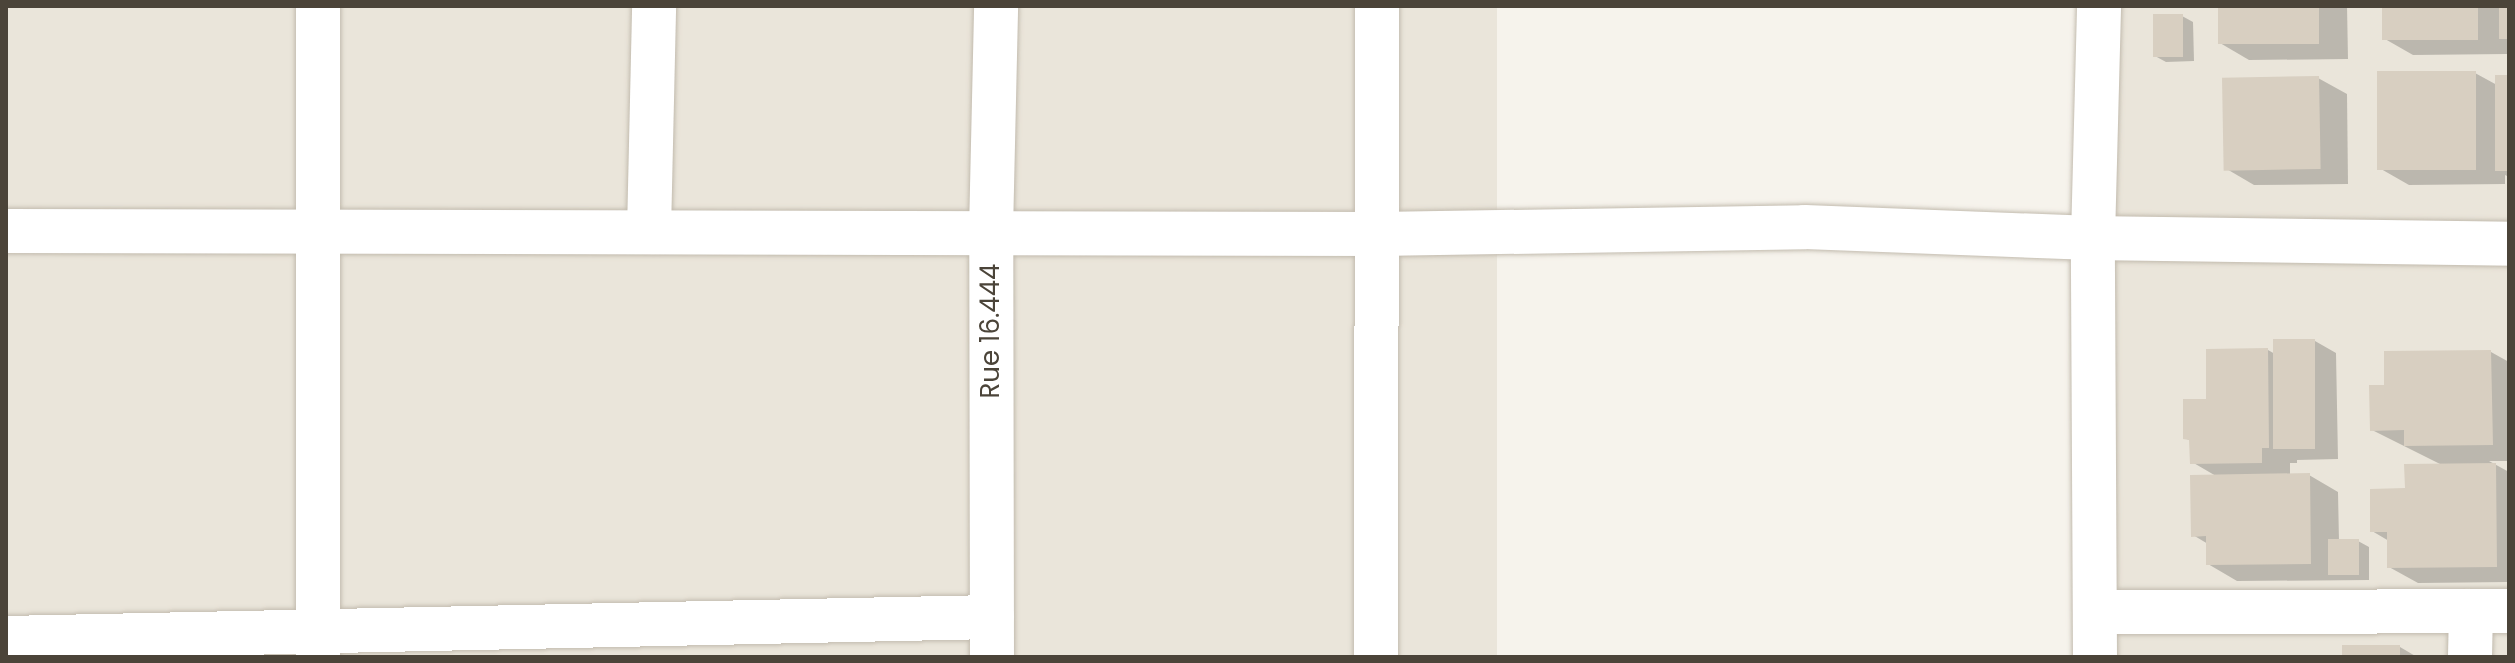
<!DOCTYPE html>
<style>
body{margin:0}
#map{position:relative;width:2515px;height:663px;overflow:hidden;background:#f6f3ec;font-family:Poppins,sans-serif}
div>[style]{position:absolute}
.residential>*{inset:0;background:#eae5da;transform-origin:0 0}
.shadow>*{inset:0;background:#0003}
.building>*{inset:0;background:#d8cfc1;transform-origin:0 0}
.roads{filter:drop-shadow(0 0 2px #c2bbae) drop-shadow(0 0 2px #c2bbae)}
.minor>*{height:44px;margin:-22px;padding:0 22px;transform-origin:22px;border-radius:22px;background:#fff}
span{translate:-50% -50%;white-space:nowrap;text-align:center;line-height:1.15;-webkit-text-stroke:6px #fff;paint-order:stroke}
.street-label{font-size:26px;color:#4b4439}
.frame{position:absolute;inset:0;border:8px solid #4b4439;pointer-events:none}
</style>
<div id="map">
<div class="residential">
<div style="left:6px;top:6px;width:1491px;height:651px"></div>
<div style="left:2099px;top:6px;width:410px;height:651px"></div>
</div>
<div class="shadow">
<div style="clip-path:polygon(2220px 6px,2347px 6px,2348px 59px,2249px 60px,2220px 43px)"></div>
<div style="clip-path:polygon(2384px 6px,2509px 6px,2507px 54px,2413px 55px,2385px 39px)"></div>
<div style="clip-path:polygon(2182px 16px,2193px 22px,2194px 61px,2166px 62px,2155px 56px)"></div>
<div style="clip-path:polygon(2475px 73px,2497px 85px,2509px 77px,2509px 177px,2505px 175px,2505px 184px,2409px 185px,2381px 169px)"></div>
<div style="clip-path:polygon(2318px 78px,2347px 94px,2348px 184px,2254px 185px,2225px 168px)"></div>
<div style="clip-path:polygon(2315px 341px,2336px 353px,2338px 459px,2297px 460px,2297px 463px,2290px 463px,2290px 476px,2309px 475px,2338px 492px,2339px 541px,2358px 541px,2369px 547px,2369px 580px,2237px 581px,2208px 564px,2208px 544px,2193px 535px,2216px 476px,2192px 462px,2191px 441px,2185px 438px,2208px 401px,2268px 350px,2275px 354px)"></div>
<div style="clip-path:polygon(2491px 352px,2509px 362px,2509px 461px,2489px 461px,2509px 472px,2509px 582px,2418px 583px,2389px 567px,2389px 541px,2372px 531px,2407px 490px,2442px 465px,2372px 430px,2386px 387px)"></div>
<div style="clip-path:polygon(2400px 647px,2417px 657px,2344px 657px)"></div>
</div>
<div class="building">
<div style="left:2218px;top:6px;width:101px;height:38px"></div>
<div style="left:2382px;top:6px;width:96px;height:34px"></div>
<div style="left:2499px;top:6px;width:10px;height:33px"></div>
<div style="left:2153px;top:14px;width:30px;height:43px"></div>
<div style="left:2377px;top:71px;width:99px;height:99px"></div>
<div style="left:2495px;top:75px;width:14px;height:96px"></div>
<div style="left:2319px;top:76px;width:93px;height:97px;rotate:89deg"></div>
<div style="left:2273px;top:339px;width:42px;height:110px"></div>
<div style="clip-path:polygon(2268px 348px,2269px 448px,2262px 448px,2262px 463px,2190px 464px,2189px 440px,2183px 439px,2183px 399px,2206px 399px,2206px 349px)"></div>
<div style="clip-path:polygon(2491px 350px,2493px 445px,2404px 446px,2404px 430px,2370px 431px,2369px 385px,2384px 385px,2384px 351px)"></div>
<div style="clip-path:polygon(2496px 463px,2497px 567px,2387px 568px,2387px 532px,2370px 532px,2370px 489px,2405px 488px,2404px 464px)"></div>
<div style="clip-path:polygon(2310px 473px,2311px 564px,2206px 565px,2206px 536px,2191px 537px,2190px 475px)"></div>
<div style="left:2328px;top:539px;width:31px;height:36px"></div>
<div style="left:2400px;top:645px;width:12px;height:58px;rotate:90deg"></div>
</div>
<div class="roads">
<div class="minor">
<div style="left:318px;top:6px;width:651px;rotate:90deg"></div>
<div style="left:6px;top:231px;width:1372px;rotate:0.13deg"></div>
<div style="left:1378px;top:234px;width:427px;rotate:-0.9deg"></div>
<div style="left:1805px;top:227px;width:288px;rotate:2.2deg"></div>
<div style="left:2093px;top:238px;width:416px;rotate:0.8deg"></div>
<div style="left:649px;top:232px;width:226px;rotate:-88.7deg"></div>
<div style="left:2095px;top:612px;width:414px;rotate:-0.1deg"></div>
<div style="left:6px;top:638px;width:986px;rotate:-1.22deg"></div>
<div style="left:992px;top:657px;width:425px;rotate:-90.1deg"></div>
<div style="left:991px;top:232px;width:226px;rotate:-88.7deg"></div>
<div style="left:1376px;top:657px;width:651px;rotate:-89.91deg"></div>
<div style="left:2095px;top:657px;width:419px;rotate:-90.3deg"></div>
<div style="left:2093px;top:238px;width:232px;rotate:-88.5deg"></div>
<div style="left:2470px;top:657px;width:46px;rotate:-88.8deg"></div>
</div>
</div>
<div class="street-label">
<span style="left:991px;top:331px;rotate:-90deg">Rue 16.444</span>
</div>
<div class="frame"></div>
</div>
